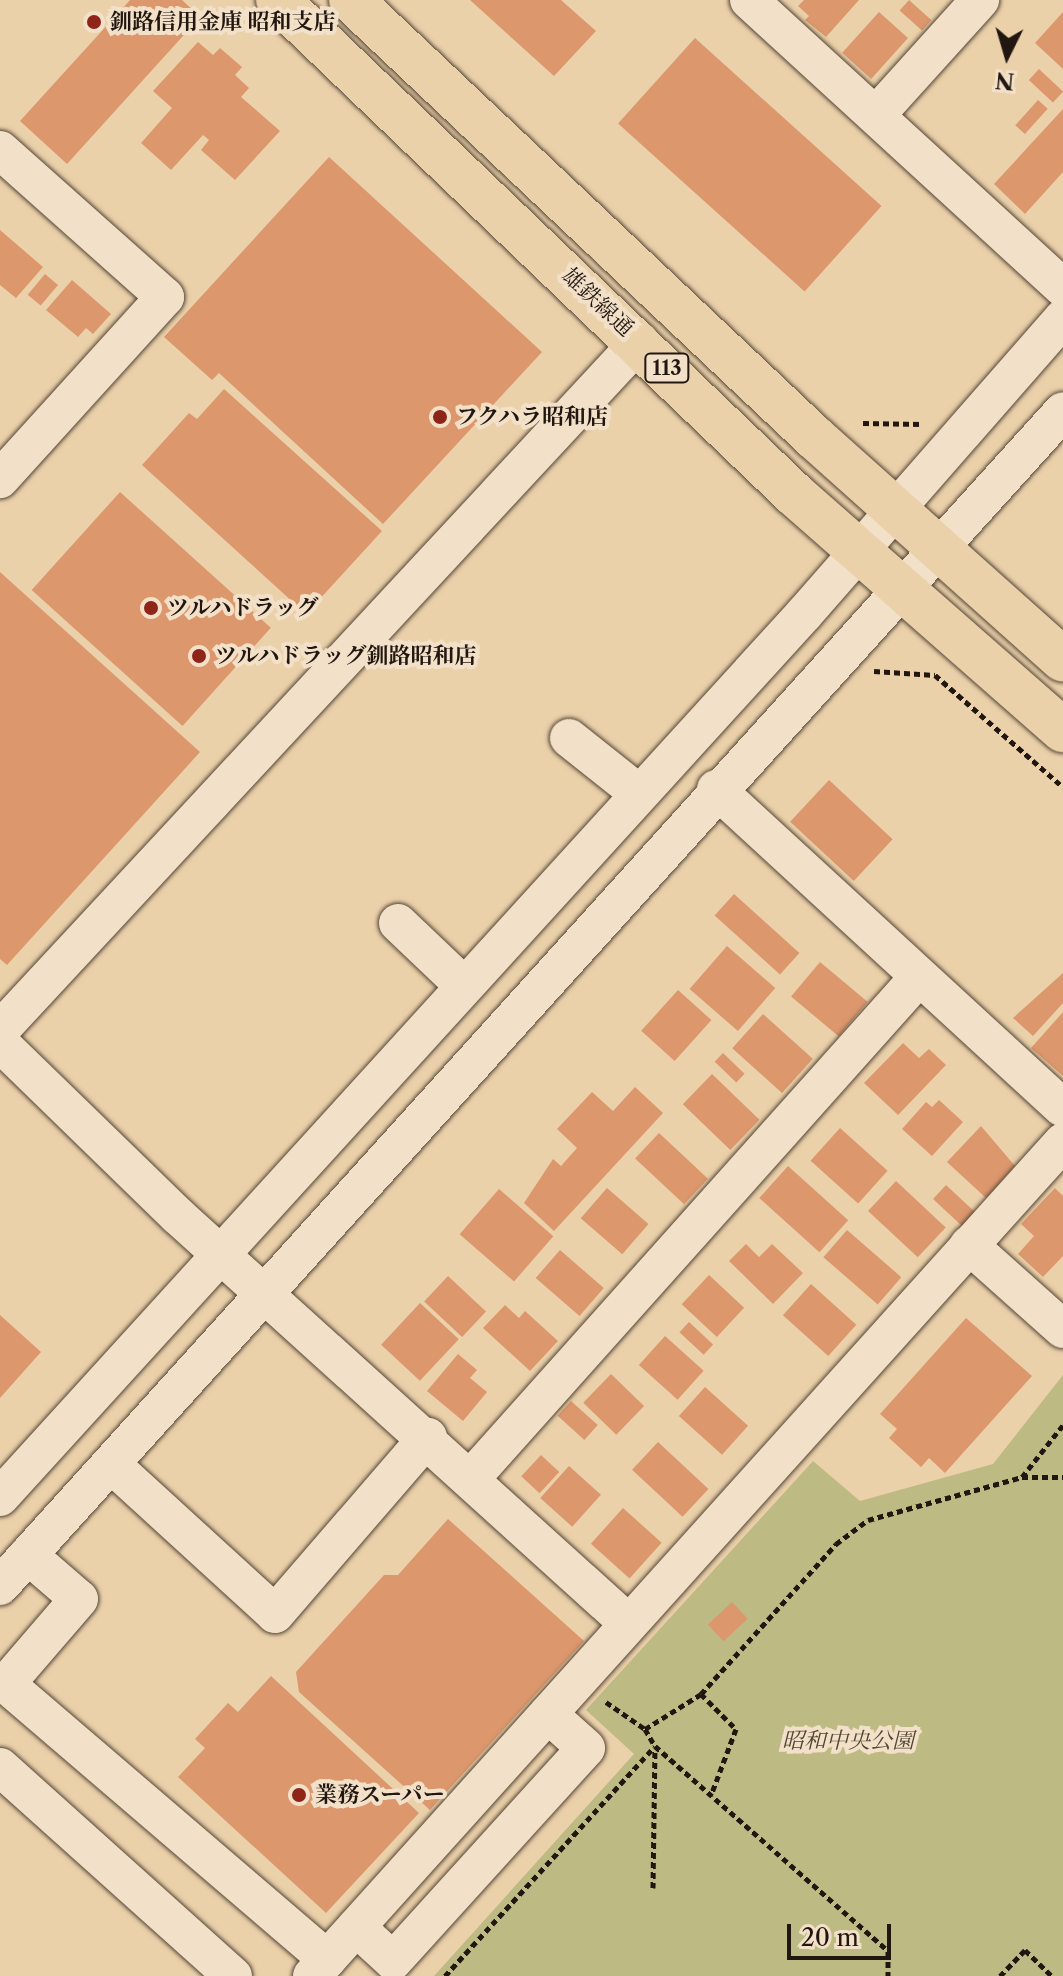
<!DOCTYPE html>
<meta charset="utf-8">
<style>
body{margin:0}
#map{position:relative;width:1063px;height:1976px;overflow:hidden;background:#ebd1aa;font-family:"Libre Caslon Text","Noto Serif JP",serif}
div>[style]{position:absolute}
.green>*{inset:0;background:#bdba84}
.building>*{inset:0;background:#dc976d;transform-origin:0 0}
.path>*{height:5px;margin-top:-2.5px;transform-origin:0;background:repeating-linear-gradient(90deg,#221610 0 6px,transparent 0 10px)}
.roads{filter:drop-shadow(0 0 2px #544536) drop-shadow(0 0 2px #544536)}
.minor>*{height:38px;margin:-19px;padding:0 19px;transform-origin:19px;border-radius:19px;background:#f2e1c8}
.major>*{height:44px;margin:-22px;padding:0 22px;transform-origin:22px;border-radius:22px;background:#ebd1aa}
.dots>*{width:22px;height:22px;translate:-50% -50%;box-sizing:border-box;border:4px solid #f2e1c8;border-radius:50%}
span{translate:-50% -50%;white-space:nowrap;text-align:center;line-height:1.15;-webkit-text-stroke:8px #f2e1c8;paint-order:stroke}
.shield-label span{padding:2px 6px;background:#f2e1c8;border:2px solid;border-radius:6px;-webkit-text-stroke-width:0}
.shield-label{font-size:20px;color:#221610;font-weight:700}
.poi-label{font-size:22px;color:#221610;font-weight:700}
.left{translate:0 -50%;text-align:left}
.street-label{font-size:22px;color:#221610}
.park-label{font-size:22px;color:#504733;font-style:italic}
.north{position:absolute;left:967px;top:16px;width:80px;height:80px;-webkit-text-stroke:6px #f2e1c8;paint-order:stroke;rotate:185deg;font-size:22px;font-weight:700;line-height:32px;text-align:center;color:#221610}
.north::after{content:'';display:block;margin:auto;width:28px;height:36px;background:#221610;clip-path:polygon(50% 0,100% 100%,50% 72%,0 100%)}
.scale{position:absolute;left:787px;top:1924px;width:104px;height:36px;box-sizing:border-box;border:4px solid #221610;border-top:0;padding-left:10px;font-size:24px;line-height:28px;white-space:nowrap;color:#221610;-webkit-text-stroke:6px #f2e1c8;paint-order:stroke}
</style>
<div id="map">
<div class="green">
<div style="clip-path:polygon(1063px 1375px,1063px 1976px,434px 1976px,634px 1754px,586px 1710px,813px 1461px,860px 1501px,993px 1464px)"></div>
</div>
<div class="building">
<div style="clip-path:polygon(130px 0,182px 0,196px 13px,188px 22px,192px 26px,67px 164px,20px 121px)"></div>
<div style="clip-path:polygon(470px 0,561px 0,596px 31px,554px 76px)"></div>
<div style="clip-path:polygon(804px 0,859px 0,826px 37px,805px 20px,809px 16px,798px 6px)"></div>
<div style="left:909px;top:0;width:30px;height:14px;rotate:42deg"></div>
<div style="left:879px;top:12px;width:39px;height:55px;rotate:42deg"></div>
<div style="clip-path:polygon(1063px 12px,1063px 69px,1035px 43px)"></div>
<div style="left:695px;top:38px;width:251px;height:115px;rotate:42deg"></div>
<div style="clip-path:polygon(198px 42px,213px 55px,220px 48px,242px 67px,235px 75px,249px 88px,241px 97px,280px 131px,235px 180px,201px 150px,209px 140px,203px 135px,171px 170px,141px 143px,172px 108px,153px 91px)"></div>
<div style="left:1039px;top:69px;width:33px;height:15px;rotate:43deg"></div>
<div style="left:1038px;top:100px;width:13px;height:34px;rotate:42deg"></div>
<div style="clip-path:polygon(1063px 109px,1063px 172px,1025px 214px,994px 184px)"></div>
<div style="clip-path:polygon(329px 157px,542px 352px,383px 524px,219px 373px,212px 380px,164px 337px)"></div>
<div style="clip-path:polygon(0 230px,43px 267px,16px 298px,0 285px)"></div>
<div style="left:45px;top:274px;width:17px;height:27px;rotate:40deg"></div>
<div style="clip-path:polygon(72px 280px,111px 314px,93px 334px,86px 328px,78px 337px,46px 310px)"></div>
<div style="clip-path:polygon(224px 389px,382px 531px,306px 614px,142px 465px,189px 413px,197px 419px)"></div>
<div style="left:120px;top:492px;width:203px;height:132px;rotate:42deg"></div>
<div style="clip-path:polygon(0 572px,200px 752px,7px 965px,0 959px)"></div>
<div style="left:829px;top:780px;width:87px;height:57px;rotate:43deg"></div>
<div style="left:734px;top:894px;width:88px;height:29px;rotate:42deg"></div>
<div style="left:727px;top:946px;width:64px;height:57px;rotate:41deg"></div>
<div style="left:820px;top:962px;width:62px;height:45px;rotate:40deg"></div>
<div style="clip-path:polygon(1063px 973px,1063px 1003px,1033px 1036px,1013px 1018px)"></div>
<div style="left:678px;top:990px;width:45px;height:55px;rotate:42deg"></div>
<div style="clip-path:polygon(1063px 1012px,1063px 1076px,1031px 1048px)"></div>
<div style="left:763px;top:1014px;width:67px;height:46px;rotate:42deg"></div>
<div style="clip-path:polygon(903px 1043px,919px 1058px,929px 1049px,946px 1065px,898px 1115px,864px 1083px)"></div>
<div style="left:723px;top:1053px;width:30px;height:12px;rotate:44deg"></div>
<div style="left:712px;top:1074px;width:66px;height:42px;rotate:44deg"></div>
<div style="clip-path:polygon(635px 1087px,663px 1113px,554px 1231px,524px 1203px,553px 1159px,561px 1166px,577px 1148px,557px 1129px,592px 1092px,613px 1111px)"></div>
<div style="clip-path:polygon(939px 1100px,963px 1122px,932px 1156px,902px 1129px,926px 1102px,932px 1107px)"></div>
<div style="clip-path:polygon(981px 1126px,1015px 1166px,986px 1198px,947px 1162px)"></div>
<div style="left:840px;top:1128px;width:64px;height:44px;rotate:42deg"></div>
<div style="left:659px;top:1133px;width:67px;height:35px;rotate:43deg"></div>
<div style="left:788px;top:1166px;width:81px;height:43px;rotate:42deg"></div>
<div style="left:896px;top:1181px;width:68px;height:41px;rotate:43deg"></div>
<div style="left:946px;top:1185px;width:40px;height:19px;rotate:43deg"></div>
<div style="left:607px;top:1188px;width:55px;height:40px;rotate:41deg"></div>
<div style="clip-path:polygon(1055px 1188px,1063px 1196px,1063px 1256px,1043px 1277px,1018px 1254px,1034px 1236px,1021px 1224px)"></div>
<div style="left:499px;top:1189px;width:72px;height:60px;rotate:41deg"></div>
<div style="left:847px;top:1230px;width:72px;height:36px;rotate:41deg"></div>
<div style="clip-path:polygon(746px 1244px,759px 1257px,772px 1244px,803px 1273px,773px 1304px,729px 1261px)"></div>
<div style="left:560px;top:1250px;width:58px;height:37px;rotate:41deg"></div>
<div style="left:709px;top:1275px;width:48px;height:40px;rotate:43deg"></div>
<div style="left:448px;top:1276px;width:52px;height:35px;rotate:43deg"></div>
<div style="left:811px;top:1284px;width:61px;height:42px;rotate:42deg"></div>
<div style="left:420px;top:1303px;width:53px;height:57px;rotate:43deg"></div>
<div style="clip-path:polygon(505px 1305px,519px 1318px,525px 1311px,558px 1341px,530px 1371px,483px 1328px)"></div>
<div style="clip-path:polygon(0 1315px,41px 1352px,0 1398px)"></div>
<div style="clip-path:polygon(966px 1318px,1032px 1376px,945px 1473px,929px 1458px,921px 1467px,889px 1438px,897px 1429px,880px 1414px)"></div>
<div style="left:689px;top:1322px;width:33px;height:14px;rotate:43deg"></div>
<div style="left:665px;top:1336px;width:52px;height:39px;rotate:42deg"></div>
<div style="clip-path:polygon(458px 1354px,477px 1370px,470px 1378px,487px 1392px,463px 1421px,427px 1391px)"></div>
<div style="left:611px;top:1374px;width:46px;height:40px;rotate:44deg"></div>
<div style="left:705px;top:1387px;width:58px;height:39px;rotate:42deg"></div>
<div style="left:571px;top:1401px;width:36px;height:20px;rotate:42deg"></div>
<div style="left:658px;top:1442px;width:69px;height:38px;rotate:43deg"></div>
<div style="left:541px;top:1455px;width:25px;height:29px;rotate:43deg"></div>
<div style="left:569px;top:1466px;width:43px;height:43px;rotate:42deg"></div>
<div style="left:623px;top:1508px;width:52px;height:48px;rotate:42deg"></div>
<div style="clip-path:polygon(448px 1519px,584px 1641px,430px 1810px,299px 1692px,296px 1672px,384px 1575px,398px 1575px)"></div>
<div style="left:732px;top:1602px;width:23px;height:33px;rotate:47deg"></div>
<div style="clip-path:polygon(271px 1676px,419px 1813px,326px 1913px,178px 1777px,205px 1748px,195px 1739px,228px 1703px,238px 1712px)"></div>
</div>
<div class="path">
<div style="left:863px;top:423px;width:59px;rotate:1deg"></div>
<div style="left:874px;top:671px;width:61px;rotate:3.8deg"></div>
<div style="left:935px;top:675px;width:170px;rotate:41.2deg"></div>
<div style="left:1022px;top:1477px;width:66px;rotate:-51.7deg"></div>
<div style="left:701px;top:1694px;width:49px;rotate:45deg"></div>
<div style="left:736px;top:1729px;width:71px;rotate:110.7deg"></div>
<div style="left:606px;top:1702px;width:47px;rotate:34.7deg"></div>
<div style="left:645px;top:1729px;width:20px;rotate:60deg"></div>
<div style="left:655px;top:1746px;width:310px;rotate:41.3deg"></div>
<div style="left:888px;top:1951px;width:25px;rotate:90deg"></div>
<div style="left:645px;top:1729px;width:66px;rotate:-32deg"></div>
<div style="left:701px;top:1694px;width:202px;rotate:-48deg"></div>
<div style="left:836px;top:1544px;width:40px;rotate:-37deg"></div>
<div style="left:868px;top:1520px;width:160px;rotate:-15.6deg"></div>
<div style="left:1022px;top:1477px;width:41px"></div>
<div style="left:653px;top:1888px;width:141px;rotate:-89.2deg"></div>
<div style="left:445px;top:1976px;width:311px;rotate:-47.6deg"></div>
<div style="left:1000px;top:1976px;width:36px;rotate:-46deg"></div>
<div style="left:1025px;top:1950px;width:37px;rotate:44deg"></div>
</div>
<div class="roads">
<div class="minor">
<div style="left:749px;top:0;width:426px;rotate:42.5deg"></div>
<div style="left:877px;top:114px;width:154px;rotate:-47.9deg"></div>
<div style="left:0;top:150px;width:221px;rotate:41.7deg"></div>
<div style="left:165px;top:297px;width:246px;rotate:132.2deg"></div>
<div style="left:569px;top:738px;width:87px;rotate:38.5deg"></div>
<div style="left:716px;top:789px;width:471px;rotate:42.6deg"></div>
<div style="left:398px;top:923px;width:90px;rotate:43.6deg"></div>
<div style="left:0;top:1030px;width:940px;rotate:-47.11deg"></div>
<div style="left:0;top:1043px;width:248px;rotate:44.2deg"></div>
<div style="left:178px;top:1216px;width:607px;rotate:42.13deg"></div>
<div style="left:969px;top:1245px;width:126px;rotate:41.8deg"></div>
<div style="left:111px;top:1464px;width:222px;rotate:42.4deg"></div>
<div style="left:275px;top:1614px;width:234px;rotate:-49.2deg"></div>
<div style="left:473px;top:1476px;width:669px;rotate:-48.21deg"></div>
<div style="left:0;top:1497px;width:1196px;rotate:-47.68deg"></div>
<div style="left:805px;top:613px;width:392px;rotate:-48.8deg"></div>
<div style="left:28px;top:1555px;width:67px;rotate:40.8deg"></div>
<div style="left:79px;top:1599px;width:112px;rotate:130.7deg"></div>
<div style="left:6px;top:1684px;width:423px;rotate:40.6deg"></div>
<div style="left:0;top:1586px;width:1584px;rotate:-47.86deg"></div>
<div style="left:0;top:1767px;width:313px;rotate:41.9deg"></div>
<div style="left:356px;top:1927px;width:50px;rotate:42.6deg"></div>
<div style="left:393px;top:1961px;width:287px;rotate:-47.8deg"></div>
<div style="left:586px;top:1748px;width:51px;rotate:-138.2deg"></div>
<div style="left:312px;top:1976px;width:1122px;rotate:-48deg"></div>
</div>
<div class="major">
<div style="left:278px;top:0;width:714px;rotate:43.75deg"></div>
<div style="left:794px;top:494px;width:358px;rotate:41.3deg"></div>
<div style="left:351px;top:0;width:637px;rotate:43.35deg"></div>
<div style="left:814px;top:437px;width:334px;rotate:41.8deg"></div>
</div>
</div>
<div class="dots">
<div style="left:94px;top:22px;background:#8f2418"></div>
<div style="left:440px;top:417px;background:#8f2418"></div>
<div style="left:151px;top:608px;background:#8f2418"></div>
<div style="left:199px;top:656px;background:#8f2418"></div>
<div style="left:299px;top:1795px;background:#8f2418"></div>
</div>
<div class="shield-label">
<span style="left:667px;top:368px">113</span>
</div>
<div class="poi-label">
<span class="left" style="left:110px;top:22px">釧路信用金庫 昭和支店</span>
<span class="left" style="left:456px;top:417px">フクハラ昭和店</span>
<span class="left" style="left:167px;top:608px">ツルハドラッグ</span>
<span class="left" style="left:215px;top:656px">ツルハドラッグ釧路昭和店</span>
<span class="left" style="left:315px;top:1795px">業務スーパー</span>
</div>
<div class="street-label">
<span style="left:598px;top:302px;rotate:43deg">雄鉄線通</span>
</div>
<div class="park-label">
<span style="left:848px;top:1741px">昭和中央公園</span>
</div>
<div class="north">N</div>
<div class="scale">20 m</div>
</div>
